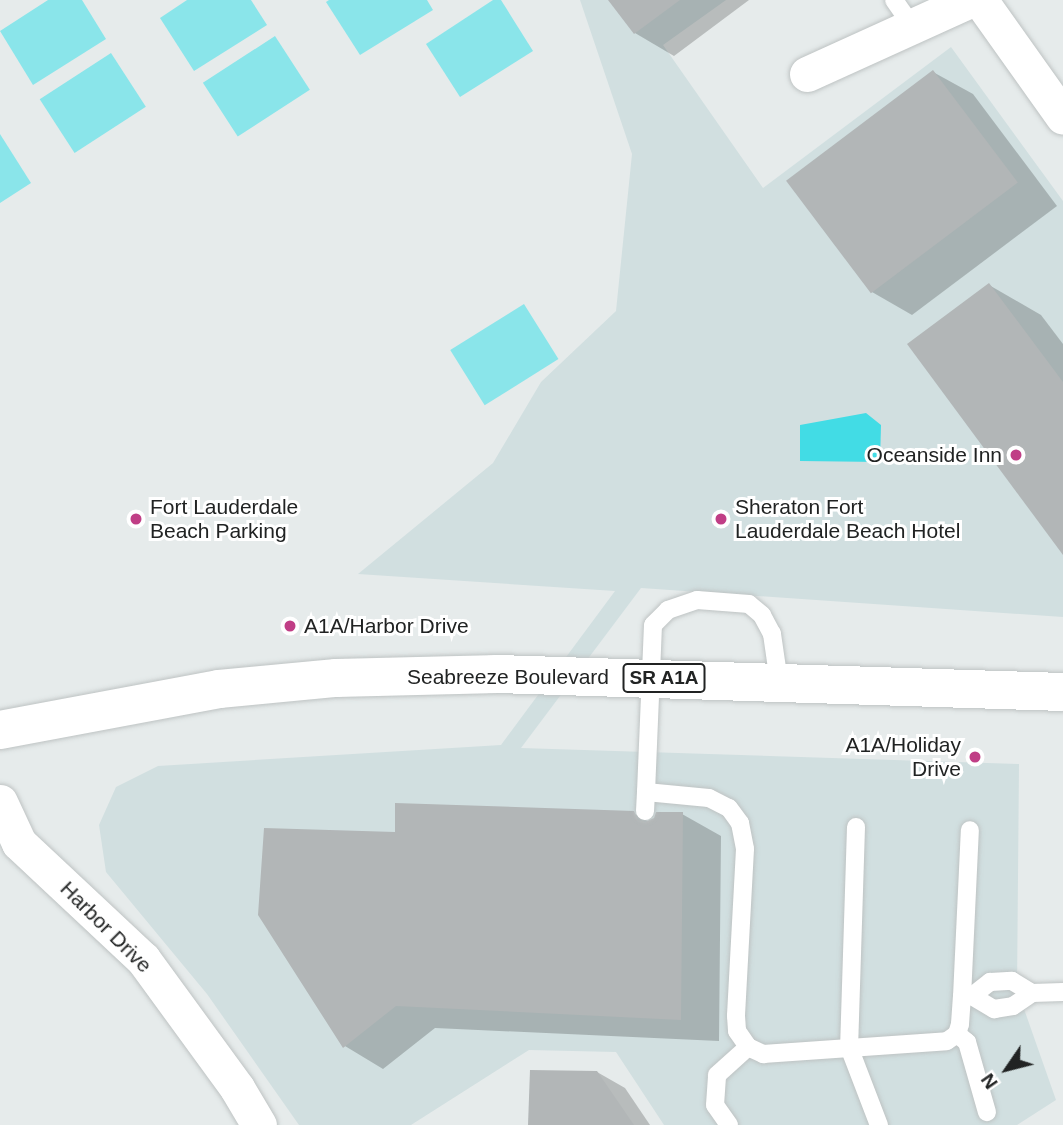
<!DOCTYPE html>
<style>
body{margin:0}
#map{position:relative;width:1063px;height:1125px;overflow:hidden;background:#e6ebeb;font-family:Helvetica,sans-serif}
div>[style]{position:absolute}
.built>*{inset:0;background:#d1dfe0}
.green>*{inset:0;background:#8ae5ea;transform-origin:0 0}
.water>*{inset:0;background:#42dce5}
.shadow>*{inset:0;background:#0003}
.building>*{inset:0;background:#b2b6b7;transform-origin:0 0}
.roads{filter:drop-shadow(0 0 2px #bec3c3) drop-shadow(0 0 2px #bec3c3)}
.service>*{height:18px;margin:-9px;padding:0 9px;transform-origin:9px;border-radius:9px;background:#fff}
.minor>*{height:35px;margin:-17.5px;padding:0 17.5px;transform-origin:17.5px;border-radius:17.5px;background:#fff}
.primary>*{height:38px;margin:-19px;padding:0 19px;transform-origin:19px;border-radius:19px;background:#fff}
.dots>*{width:19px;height:19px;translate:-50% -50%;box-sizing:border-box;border:4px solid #fff;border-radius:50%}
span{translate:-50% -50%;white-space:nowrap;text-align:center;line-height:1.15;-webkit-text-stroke:6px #fff;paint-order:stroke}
.shield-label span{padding:2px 5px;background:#fff;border:2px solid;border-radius:5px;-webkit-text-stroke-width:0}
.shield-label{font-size:19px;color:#212323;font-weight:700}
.poi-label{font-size:21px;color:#212323}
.right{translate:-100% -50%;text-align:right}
.left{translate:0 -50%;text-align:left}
.street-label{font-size:21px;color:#212323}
.north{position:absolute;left:972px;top:1034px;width:70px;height:70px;-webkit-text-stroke:5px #fff;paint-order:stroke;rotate:235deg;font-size:19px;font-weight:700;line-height:28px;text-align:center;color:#212323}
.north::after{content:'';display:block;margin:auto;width:24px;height:32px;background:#212323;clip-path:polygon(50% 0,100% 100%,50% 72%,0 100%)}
</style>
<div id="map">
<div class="built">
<div style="clip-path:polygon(580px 0,726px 0,663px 45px,763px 188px,951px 47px,1063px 201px,1063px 617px,641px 588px,521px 748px,1019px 764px,1017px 989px,1056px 1100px,1017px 1125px,664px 1125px,616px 1052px,529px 1050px,411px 1125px,299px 1125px,207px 994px,106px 872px,99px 825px,116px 787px,158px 766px,501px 745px,615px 591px,358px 574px,493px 463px,541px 382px,616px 311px,632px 154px)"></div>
</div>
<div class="green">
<div style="clip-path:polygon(48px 0,82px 0,106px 39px,33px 85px,0 31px)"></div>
<div style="clip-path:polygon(187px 0,251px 0,267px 25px,194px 71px,160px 18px)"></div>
<div style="clip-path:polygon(329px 0,427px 0,433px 10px,360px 55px,326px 2px)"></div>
<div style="clip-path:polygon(493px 0,501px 0,533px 51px,460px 97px,426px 44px)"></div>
<div style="left:275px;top:36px;width:64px;height:86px;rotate:57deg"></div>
<div style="left:111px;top:53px;width:64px;height:85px;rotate:57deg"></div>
<div style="clip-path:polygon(0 134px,31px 183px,0 203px)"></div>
<div style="left:524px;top:304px;width:65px;height:87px;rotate:58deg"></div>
</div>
<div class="water">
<div style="clip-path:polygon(866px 413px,881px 425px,880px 462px,800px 461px,800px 425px)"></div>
</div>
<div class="shadow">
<div style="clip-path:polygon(611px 0,749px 0,674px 56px,635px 33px)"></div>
<div style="clip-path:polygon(933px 72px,973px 94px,1057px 206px,912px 315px,872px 292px,789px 180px)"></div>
<div style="clip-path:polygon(989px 285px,1041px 315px,1063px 344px,1063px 552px)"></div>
<div style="clip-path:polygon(633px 813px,649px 822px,682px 814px,721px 836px,719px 1041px,435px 1028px,383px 1069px,345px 1046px,396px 834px)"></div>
<div style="clip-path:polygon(597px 1072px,625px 1088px,650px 1125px,530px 1125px)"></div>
</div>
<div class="building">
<div style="clip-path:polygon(608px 0,680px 0,634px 34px)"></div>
<div style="left:933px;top:70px;width:141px;height:184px;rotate:53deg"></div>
<div style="clip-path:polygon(989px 283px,1063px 382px,1063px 555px,907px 344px)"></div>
<div style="clip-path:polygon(395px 803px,634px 811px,638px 820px,645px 822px,654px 818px,656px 812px,683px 812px,681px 1020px,396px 1006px,343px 1048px,258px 915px,264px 828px,395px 832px)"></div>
<div style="clip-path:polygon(530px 1070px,597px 1071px,634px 1125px,528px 1125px)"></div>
</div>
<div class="roads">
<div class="service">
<div style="left:894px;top:0;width:32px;rotate:55deg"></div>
<div style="left:779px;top:682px;width:49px;rotate:-98.3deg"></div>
<div style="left:772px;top:634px;width:21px;rotate:-118deg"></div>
<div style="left:762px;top:615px;width:17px;rotate:-140deg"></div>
<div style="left:749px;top:604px;width:52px;rotate:-175.6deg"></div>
<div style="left:697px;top:600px;width:31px;rotate:161deg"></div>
<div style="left:668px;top:610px;width:21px;rotate:135deg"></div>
<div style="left:653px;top:625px;width:167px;rotate:92.4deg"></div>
<div style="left:646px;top:792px;width:63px;rotate:5.4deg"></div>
<div style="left:709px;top:798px;width:22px;rotate:27deg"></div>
<div style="left:729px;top:808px;width:19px;rotate:54deg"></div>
<div style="left:740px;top:823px;width:26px;rotate:79deg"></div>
<div style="left:745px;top:849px;width:167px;rotate:93.1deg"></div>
<div style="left:736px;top:1016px;width:15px;rotate:86deg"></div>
<div style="left:737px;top:1031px;width:19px;rotate:55deg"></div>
<div style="left:748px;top:1047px;width:17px;rotate:25deg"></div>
<div style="left:763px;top:1054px;width:184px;rotate:-4deg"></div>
<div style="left:947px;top:1041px;width:12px;rotate:-35deg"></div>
<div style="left:957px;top:1034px;width:10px;rotate:-73deg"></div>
<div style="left:960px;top:1024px;width:27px;rotate:-86deg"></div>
<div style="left:962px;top:997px;width:10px;rotate:-6deg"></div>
<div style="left:972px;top:996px;width:26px;rotate:31deg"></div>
<div style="left:994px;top:1009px;width:19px;rotate:-9deg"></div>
<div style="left:1013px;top:1006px;width:23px;rotate:-34deg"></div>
<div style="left:645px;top:811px;width:19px;rotate:-87deg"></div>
<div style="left:856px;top:827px;width:220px;rotate:91.8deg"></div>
<div style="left:849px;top:1047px;width:84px;rotate:69deg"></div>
<div style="left:972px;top:996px;width:23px;rotate:-38deg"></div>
<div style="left:990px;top:982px;width:22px;rotate:-3deg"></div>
<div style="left:1012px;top:981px;width:23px;rotate:31deg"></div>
<div style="left:1032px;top:993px;width:31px;rotate:-2deg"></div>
<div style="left:962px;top:997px;width:167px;rotate:-87.3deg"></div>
<div style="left:957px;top:1034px;width:13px;rotate:39deg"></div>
<div style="left:967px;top:1042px;width:73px;rotate:74.1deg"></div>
<div style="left:729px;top:1125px;width:24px;rotate:-125deg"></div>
<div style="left:715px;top:1105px;width:30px;rotate:-86deg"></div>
<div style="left:717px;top:1075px;width:42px;rotate:-42.1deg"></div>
</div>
<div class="minor">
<div style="left:980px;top:0;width:143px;rotate:54.6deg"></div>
<div style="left:807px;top:74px;width:179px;rotate:-24.4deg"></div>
<div style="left:0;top:802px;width:45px;rotate:65.1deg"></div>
<div style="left:19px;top:843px;width:170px;rotate:43.1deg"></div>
<div style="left:143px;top:959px;width:160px;rotate:53.9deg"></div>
<div style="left:237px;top:1088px;width:43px;rotate:59.3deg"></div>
</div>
<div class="primary">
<div style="left:0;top:730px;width:223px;rotate:-10.6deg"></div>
<div style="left:219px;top:689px;width:118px;rotate:-5.4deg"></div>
<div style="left:336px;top:678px;width:161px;rotate:-1.4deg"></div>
<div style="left:497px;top:674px;width:566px;rotate:1.82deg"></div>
</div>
</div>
<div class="dots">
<div style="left:1016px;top:455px;background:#c03e86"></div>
<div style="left:136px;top:519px;background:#c03e86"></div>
<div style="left:721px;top:519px;background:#c03e86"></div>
<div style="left:290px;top:626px;background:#c03e86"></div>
<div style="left:975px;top:757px;background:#c03e86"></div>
</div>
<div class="shield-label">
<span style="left:664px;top:678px">SR A1A</span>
</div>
<div class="poi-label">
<span class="right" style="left:1002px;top:455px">Oceanside Inn</span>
<span class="left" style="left:150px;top:519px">Fort Lauderdale<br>Beach Parking</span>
<span class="left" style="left:735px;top:519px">Sheraton Fort<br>Lauderdale Beach Hotel</span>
<span class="left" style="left:304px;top:626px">A1A/Harbor Drive</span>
<span class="right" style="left:961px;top:757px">A1A/Holiday<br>Drive</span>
</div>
<div class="street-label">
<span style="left:508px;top:677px">Seabreeze Boulevard</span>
<span style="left:106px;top:927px;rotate:45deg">Harbor Drive</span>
</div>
<div class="north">N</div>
</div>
